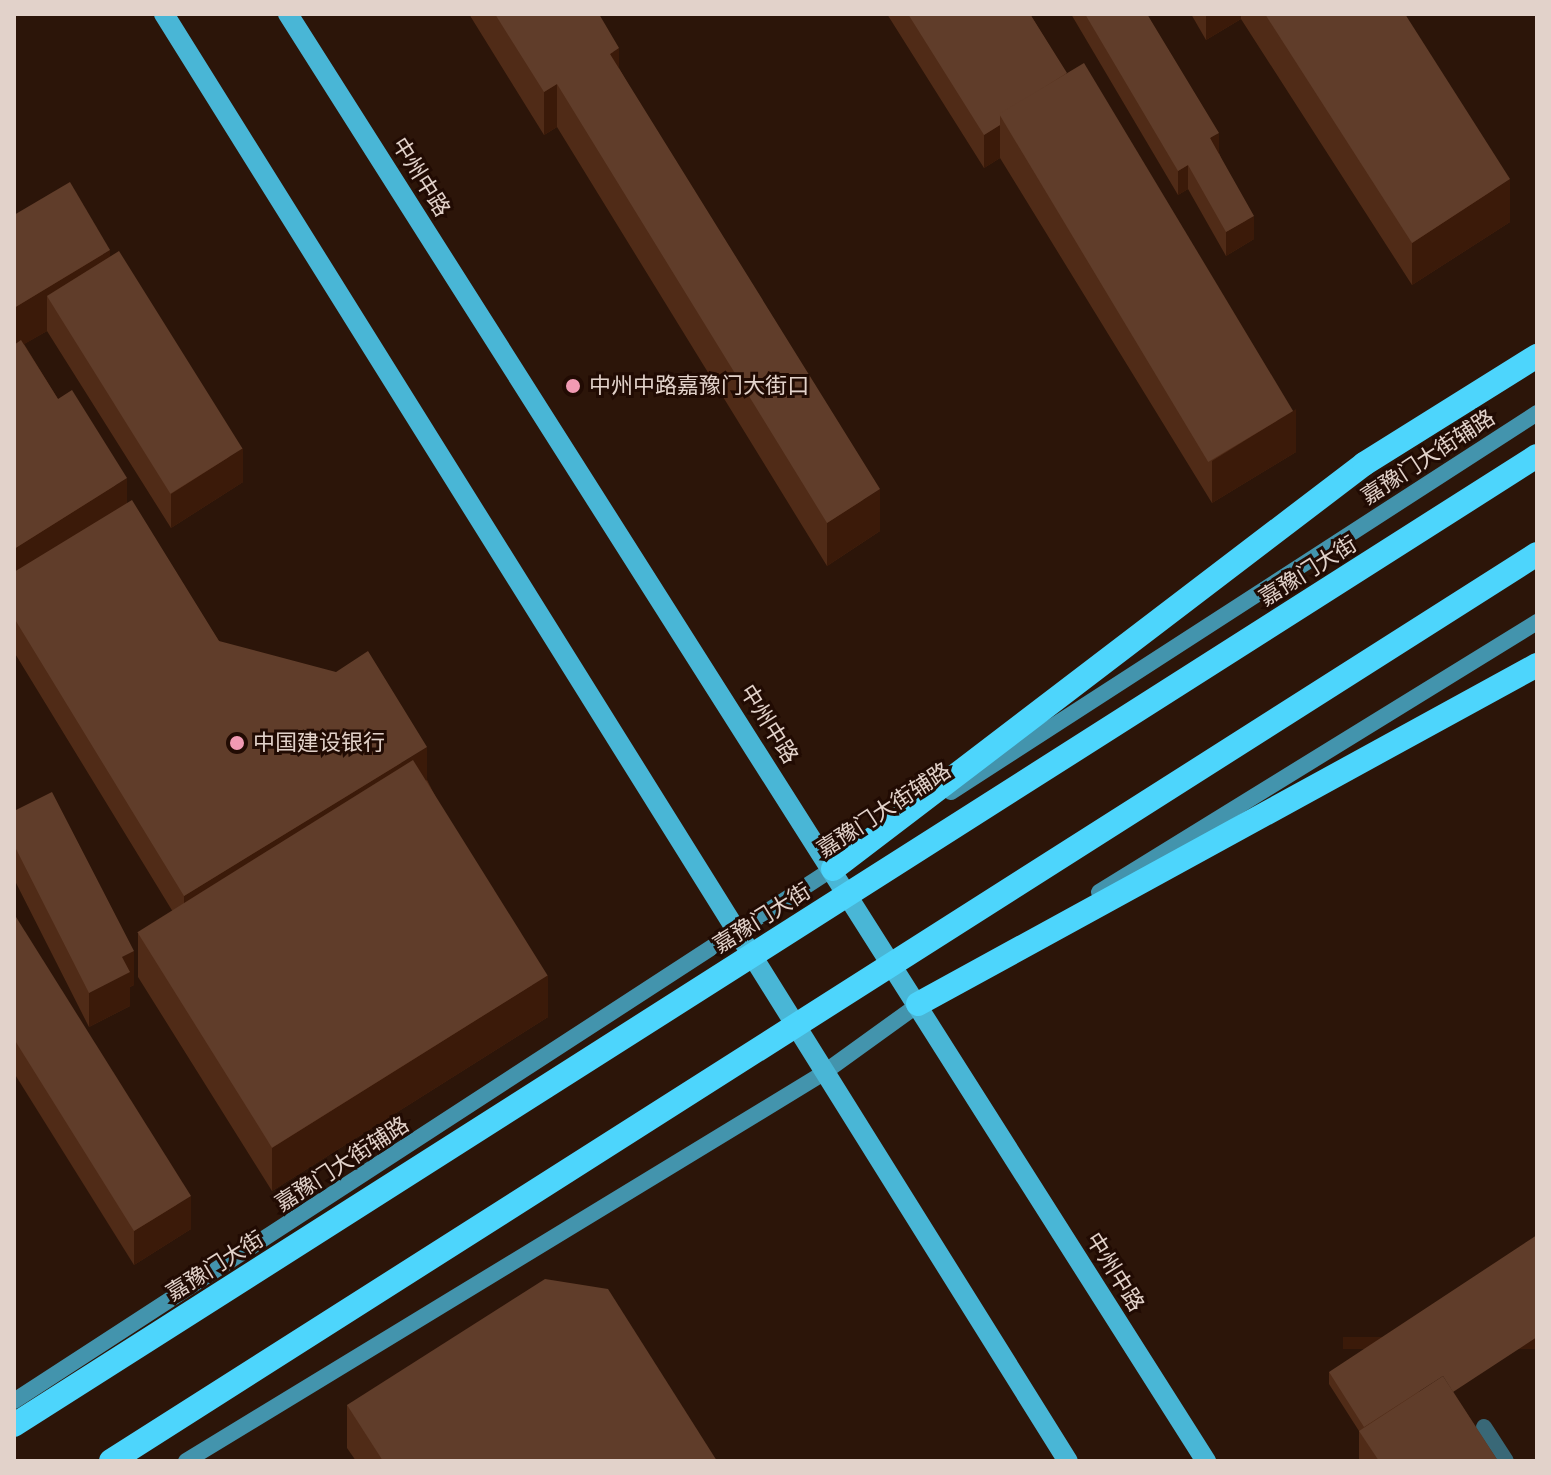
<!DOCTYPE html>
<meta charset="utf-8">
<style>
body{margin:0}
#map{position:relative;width:1551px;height:1475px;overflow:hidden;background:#2c1509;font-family:"Titillium Web","Noto Sans SC",sans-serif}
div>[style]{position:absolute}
.lane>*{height:16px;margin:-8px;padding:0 8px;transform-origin:8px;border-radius:8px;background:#396877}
.secondary>*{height:16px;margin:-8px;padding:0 8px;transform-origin:8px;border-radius:8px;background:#4394ad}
.primary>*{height:20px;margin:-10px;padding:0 10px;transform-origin:10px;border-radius:10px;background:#49b6d6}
.highway>*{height:24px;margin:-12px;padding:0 12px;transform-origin:12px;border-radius:12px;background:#4dd5fc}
.wall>*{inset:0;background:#502b17}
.shaded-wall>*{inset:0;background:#3b1a09;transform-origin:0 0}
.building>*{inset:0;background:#603d2a;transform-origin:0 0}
.dots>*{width:22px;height:22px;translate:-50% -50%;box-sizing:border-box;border:4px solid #210b03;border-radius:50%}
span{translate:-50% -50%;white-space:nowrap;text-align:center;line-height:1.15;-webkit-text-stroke:6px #210b03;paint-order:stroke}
.street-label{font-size:22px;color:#e2d2ca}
.poi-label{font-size:22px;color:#e2d2ca}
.left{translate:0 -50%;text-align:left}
.frame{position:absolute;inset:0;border:16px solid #e2d2ca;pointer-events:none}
</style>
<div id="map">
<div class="lane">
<div style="left:1484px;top:1427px;width:40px;rotate:57.1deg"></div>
</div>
<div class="secondary">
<div style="left:951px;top:792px;width:698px;rotate:-32.89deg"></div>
<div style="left:1099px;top:892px;width:515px;rotate:-31.65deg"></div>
<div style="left:14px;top:1401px;width:985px;rotate:-33.03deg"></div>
<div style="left:186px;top:1461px;width:744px;rotate:-31.32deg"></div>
<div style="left:822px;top:1074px;width:128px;rotate:-35.8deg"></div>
</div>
<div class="primary">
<div style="left:164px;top:14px;width:1706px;rotate:58.01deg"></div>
<div style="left:288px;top:14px;width:1714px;rotate:57.61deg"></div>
</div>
<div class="highway">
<div style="left:833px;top:869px;width:668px;rotate:-37.33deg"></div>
<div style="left:1364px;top:464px;width:204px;rotate:-32deg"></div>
<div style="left:918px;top:1004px;width:706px;rotate:-28.71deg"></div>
<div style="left:14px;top:1425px;width:1805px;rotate:-32.47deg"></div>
<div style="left:111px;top:1461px;width:1690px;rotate:-32.46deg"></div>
</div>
<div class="wall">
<div style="clip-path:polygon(469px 14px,599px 14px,619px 68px,880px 531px,827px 566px,557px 127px,544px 135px)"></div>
<div style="clip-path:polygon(887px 14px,1030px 14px,1296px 452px,1212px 503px,1000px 158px,984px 168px)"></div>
<div style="clip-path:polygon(1071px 14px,1147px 14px,1219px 153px,1254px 239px,1226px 256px,1188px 189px,1178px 195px)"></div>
<div style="clip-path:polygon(1191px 14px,1405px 14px,1510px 222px,1412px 285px,1241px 19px,1206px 40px)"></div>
<div style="clip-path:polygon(14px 215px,110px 257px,243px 482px,171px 528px,47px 331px,24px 344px,58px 399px,127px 503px,219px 641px,427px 780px,548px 1017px,272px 1191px,138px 977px,138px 934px,173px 912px,14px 652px)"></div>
<div style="clip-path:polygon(14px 811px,134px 985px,130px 987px,130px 1006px,89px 1027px,14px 879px)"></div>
<div style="clip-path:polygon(14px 918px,191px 1229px,134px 1265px,14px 1073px)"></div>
<div style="clip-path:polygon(1329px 1372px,1458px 1400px,1498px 1461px,1359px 1461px,1359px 1431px,1329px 1384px)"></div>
<div style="clip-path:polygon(347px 1405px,717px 1461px,356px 1461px,347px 1448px)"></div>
</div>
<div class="shaded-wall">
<div style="clip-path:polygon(1206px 14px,1241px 14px,1241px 19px,1206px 40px)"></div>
<div style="clip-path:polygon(619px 48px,619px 90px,610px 54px)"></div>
<div style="clip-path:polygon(557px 84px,557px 127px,544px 135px,544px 92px)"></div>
<div style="clip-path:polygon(1000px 125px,1000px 158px,984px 168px,984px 135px)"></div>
<div style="clip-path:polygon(1219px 133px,1219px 157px,1210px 138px)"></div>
<div style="clip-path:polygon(1188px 165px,1188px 189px,1178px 195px,1178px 171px)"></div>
<div style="clip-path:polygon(1510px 179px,1510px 222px,1412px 285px,1412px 243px)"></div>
<div style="clip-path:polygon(1254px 216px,1254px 239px,1226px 256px,1226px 232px)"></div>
<div style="clip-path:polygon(110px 250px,110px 293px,47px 297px,47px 331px,14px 350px,14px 308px)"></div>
<div style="clip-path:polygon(1296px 409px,1296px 452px,1212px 503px,1212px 461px)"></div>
<div style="clip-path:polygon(243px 448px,243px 482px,171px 528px,171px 494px)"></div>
<div style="clip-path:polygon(127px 478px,127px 512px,14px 582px,14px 549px)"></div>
<div style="clip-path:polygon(880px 489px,880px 531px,827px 566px,827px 523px)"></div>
<div style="clip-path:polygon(427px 747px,427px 780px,184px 930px,184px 896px)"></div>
<div style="clip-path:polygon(134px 951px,134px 985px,130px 987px,130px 1006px,89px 1027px,89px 993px,122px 957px)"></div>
<div style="clip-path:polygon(548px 975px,548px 1017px,272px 1191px,272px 1148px)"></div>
<div style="clip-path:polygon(191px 1196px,191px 1229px,134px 1265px,134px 1231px)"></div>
<div style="left:1537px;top:1337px;width:12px;height:194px;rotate:90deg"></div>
</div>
<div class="building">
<div style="clip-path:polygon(495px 14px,599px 14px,619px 48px,610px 54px,880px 489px,827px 523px,557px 84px,544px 92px)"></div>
<div style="clip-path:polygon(908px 14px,1030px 14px,1067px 73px,1000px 115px,1000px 125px,984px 135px)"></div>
<div style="clip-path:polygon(1085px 14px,1147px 14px,1219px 133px,1210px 138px,1254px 216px,1226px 232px,1188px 165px,1178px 171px)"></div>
<div style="clip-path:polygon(1265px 14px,1405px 14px,1510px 179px,1412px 243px)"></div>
<div style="left:1084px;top:63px;width:406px;height:99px;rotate:59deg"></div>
<div style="clip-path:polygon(70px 182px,110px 250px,14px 308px,14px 215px)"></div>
<div style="left:119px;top:251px;width:233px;height:85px;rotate:58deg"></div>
<div style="clip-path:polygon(21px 340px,58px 399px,72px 390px,127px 478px,14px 549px,14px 345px)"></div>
<div style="clip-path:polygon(132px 500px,219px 641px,336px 672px,368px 651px,427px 747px,184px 896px,14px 618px,14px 572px)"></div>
<div style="left:413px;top:760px;width:254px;height:325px;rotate:58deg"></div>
<div style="clip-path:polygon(52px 792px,134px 951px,122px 957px,130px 972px,89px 993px,14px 845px,14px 811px)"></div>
<div style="clip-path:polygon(16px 917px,191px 1196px,134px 1231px,14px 1039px,14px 918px)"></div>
<div style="clip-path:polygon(1537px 1235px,1537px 1337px,1453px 1392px,1443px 1376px,1364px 1427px,1329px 1372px)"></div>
<div style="clip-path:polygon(545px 1279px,608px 1289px,717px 1461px,383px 1461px,347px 1405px)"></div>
<div style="clip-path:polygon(1443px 1376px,1498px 1461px,1379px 1461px,1359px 1431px)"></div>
</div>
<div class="dots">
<div style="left:573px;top:386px;background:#f19ab3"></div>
<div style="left:237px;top:743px;background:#f19ab3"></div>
</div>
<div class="street-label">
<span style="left:421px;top:177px;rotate:58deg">中州中路</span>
<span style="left:1428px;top:457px;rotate:-33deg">嘉豫门大街辅路</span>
<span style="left:1308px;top:571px;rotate:-32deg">嘉豫门大街</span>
<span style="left:769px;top:724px;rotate:58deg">中州中路</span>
<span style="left:884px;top:810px;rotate:-33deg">嘉豫门大街辅路</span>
<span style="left:762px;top:918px;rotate:-32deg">嘉豫门大街</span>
<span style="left:342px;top:1164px;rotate:-33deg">嘉豫门大街辅路</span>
<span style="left:215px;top:1266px;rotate:-32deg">嘉豫门大街</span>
<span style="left:1115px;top:1272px;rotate:58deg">中州中路</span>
</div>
<div class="poi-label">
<span class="left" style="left:589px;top:386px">中州中路嘉豫门大街口</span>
<span class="left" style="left:253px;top:743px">中国建设银行</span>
</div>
<div class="frame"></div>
</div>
